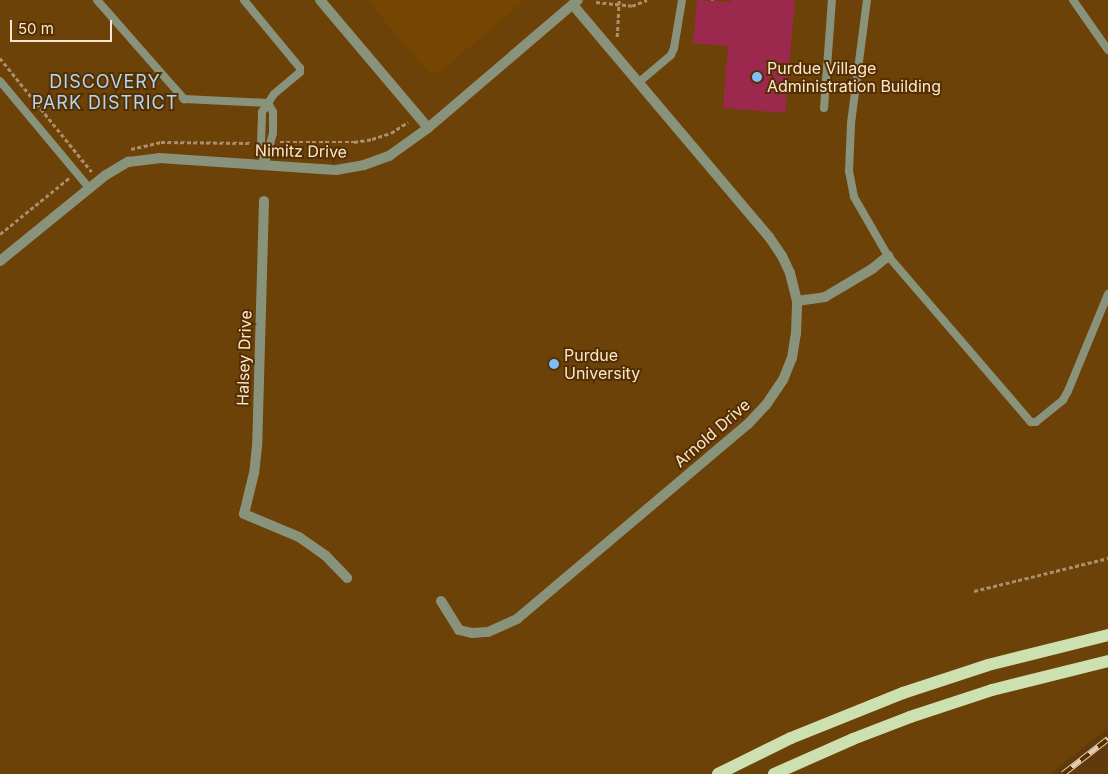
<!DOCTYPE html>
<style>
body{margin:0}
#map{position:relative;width:1108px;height:774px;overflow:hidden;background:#603a0c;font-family:Inter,sans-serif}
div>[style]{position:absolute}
.built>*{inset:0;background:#6d4209}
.green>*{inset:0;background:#754501}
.building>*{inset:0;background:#9c294d}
.path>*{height:2.5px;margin-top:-1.25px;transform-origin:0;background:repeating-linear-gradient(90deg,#ac8e6b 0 4px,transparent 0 6.5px)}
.lane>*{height:8px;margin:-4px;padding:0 4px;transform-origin:4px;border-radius:4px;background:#89927b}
.street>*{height:10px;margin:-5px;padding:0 5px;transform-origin:5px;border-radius:5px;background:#89927b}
.primary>*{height:12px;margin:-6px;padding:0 6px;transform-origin:6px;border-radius:6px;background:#cce0b0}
.rail>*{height:5.5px;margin-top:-2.75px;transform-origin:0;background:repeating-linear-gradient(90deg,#543000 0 11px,#e5ccb2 0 22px);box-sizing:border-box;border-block:1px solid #e5ccb2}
.dots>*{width:14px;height:14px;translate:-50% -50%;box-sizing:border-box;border:2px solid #543000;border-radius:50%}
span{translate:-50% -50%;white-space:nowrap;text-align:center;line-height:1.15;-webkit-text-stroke:4px #543000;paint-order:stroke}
.poi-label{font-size:16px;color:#fde6d0}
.left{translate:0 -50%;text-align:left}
.street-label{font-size:16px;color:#fde6d0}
.neighbourhood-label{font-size:18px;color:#b1d5f6;letter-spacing:1px}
.scale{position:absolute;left:10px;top:20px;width:102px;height:22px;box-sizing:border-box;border:2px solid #fde6d0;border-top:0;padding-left:6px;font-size:15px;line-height:18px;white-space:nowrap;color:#fde6d0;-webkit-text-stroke:4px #543000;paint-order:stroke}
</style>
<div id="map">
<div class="built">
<div style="clip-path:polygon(0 0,1108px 0,1108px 728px,1050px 774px,0 774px)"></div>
</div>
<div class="green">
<div style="clip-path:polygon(367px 0,525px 0,441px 72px,429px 73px)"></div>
</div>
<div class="building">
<div style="clip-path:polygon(697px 0,731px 2px,731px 0,795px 0,785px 113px,723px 108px,728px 46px,693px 43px)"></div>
</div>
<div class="path">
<div style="left:712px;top:1px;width:1px;rotate:-90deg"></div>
<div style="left:596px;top:2px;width:36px;rotate:6deg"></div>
<div style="left:632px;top:6px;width:16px;rotate:-22deg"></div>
<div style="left:617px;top:37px;width:37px;rotate:-87deg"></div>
<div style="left:0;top:58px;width:146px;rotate:51.1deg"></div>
<div style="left:280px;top:142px;width:74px"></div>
<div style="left:354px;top:142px;width:18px;rotate:-9deg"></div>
<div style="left:372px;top:139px;width:20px;rotate:-18deg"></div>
<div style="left:391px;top:133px;width:20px;rotate:-33deg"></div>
<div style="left:131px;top:149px;width:31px;rotate:-13deg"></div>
<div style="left:161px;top:142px;width:91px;rotate:0.6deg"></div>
<div style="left:0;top:234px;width:89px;rotate:-39.1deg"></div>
<div style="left:974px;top:591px;width:138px;rotate:-13.8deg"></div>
</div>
<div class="lane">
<div style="left:97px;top:0;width:132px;rotate:48.7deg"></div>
<div style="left:184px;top:99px;width:84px;rotate:2.7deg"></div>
<div style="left:268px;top:103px;width:11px;rotate:-56deg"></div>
<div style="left:274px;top:94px;width:34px;rotate:-40deg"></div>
<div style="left:300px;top:72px;width:4px;rotate:-90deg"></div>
<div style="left:300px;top:68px;width:88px;rotate:-129.5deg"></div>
<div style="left:867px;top:0;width:125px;rotate:97.4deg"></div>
<div style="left:851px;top:124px;width:47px;rotate:92.4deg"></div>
<div style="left:849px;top:171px;width:26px;rotate:79deg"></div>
<div style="left:854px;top:197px;width:68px;rotate:60deg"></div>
<div style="left:888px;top:256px;width:219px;rotate:49.3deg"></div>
<div style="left:1031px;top:422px;width:5px"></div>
<div style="left:1036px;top:422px;width:35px;rotate:-39deg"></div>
<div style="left:1063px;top:400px;width:10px;rotate:-61deg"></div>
<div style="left:1068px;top:391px;width:105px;rotate:-67.6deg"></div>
<div style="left:1073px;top:0;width:61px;rotate:55deg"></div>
<div style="left:0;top:81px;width:139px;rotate:50.2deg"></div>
<div style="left:638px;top:83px;width:43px;rotate:-40.3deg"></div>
<div style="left:671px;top:55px;width:8px;rotate:-67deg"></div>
<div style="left:674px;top:48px;width:49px;rotate:-80.5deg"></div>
<div style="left:268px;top:103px;width:10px;rotate:61deg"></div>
<div style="left:273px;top:112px;width:21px;rotate:90deg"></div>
<div style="left:273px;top:133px;width:34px;rotate:105deg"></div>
<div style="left:264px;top:166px;width:23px;rotate:-97deg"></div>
<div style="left:261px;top:143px;width:31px;rotate:-88deg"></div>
<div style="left:262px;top:112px;width:11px;rotate:-56deg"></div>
<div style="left:824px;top:108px;width:108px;rotate:-85.8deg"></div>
</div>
<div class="street">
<div style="left:320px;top:0;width:167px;rotate:49.8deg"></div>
<div style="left:264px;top:201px;width:245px;rotate:91.6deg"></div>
<div style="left:257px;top:446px;width:27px;rotate:96deg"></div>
<div style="left:254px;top:473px;width:42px;rotate:103.7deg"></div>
<div style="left:244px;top:514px;width:60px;rotate:22.7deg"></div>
<div style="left:299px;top:537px;width:32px;rotate:35deg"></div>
<div style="left:325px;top:555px;width:32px;rotate:46deg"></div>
<div style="left:0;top:261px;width:136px;rotate:-39.1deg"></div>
<div style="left:106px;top:175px;width:26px;rotate:-31deg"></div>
<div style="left:128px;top:162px;width:31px;rotate:-7deg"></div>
<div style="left:159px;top:158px;width:177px;rotate:3.9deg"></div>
<div style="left:336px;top:170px;width:28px;rotate:-10deg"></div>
<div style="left:364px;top:165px;width:27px;rotate:-20deg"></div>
<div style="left:389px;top:156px;width:48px;rotate:-35.7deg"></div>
<div style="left:428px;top:128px;width:197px;rotate:-40.5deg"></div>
<div style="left:797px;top:301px;width:28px;rotate:-8deg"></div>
<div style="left:825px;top:297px;width:55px;rotate:-30.8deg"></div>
<div style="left:872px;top:269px;width:21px;rotate:-39deg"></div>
<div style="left:441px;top:601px;width:34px;rotate:58deg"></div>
<div style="left:459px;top:630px;width:13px;rotate:13deg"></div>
<div style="left:472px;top:633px;width:16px;rotate:-4deg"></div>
<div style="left:488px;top:632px;width:32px;rotate:-24deg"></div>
<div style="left:517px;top:619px;width:302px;rotate:-40.2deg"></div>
<div style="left:748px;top:424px;width:26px;rotate:-47deg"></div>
<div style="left:766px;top:405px;width:30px;rotate:-56deg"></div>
<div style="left:783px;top:380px;width:24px;rotate:-68deg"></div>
<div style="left:792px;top:358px;width:24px;rotate:-81deg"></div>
<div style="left:796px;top:334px;width:33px;rotate:-88deg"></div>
<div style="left:797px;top:301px;width:29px;rotate:-104deg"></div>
<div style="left:790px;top:273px;width:19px;rotate:-115deg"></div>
<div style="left:782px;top:256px;width:23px;rotate:-124deg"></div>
<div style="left:769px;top:237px;width:304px;rotate:-130.2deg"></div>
</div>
<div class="primary">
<div style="left:718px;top:774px;width:81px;rotate:-26.3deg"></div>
<div style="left:791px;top:738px;width:121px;rotate:-21.9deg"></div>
<div style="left:903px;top:693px;width:89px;rotate:-18.2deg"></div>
<div style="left:988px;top:665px;width:124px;rotate:-14deg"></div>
<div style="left:774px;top:774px;width:86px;rotate:-23.9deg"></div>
<div style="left:853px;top:739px;width:61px;rotate:-21.1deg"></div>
<div style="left:910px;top:717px;width:86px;rotate:-18.2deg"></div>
<div style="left:992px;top:690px;width:120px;rotate:-14deg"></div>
</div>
<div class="rail">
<div style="left:1063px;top:774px;width:57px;rotate:-37.9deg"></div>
</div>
<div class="dots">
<div style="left:757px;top:77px;background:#7cbef9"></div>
<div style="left:554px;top:364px;background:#7cbef9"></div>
</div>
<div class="poi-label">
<span class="left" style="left:767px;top:77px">Purdue Village<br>Administration Building</span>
<span class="left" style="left:564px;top:364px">Purdue<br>University</span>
</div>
<div class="street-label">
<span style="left:301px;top:151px;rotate:1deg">Nimitz Drive</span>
<span style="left:244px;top:358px;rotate:-88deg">Halsey Drive</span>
<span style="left:712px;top:433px;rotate:-41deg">Arnold Drive</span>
</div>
<div class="neighbourhood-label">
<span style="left:105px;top:93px">DISCOVERY<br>PARK DISTRICT</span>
</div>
<div class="scale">50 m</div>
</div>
